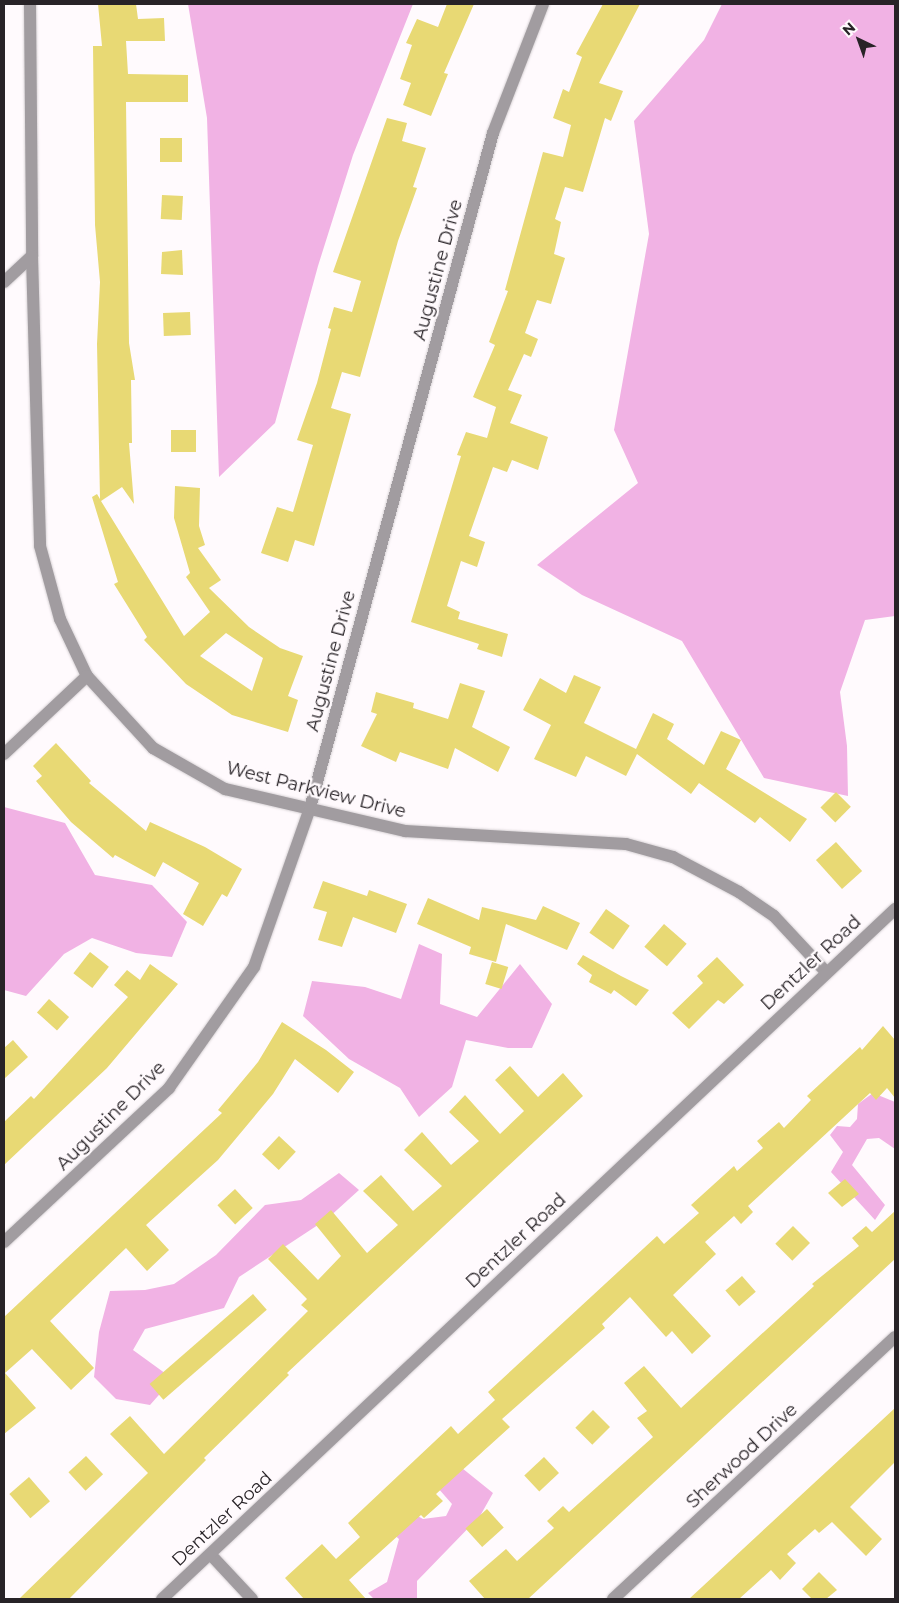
<!DOCTYPE html>
<style>
body{margin:0}
#map{position:relative;width:899px;height:1603px;overflow:hidden;background:#fffafd;font-family:Montserrat,sans-serif}
div>[style]{position:absolute}
.green>*{inset:0;background:#f1b2e4}
.building>*{inset:0;background:#e8d974;transform-origin:0 0}
.roads{filter:drop-shadow(0 0 1px #d8d3d6) drop-shadow(0 0 1px #d8d3d6)}
.street>*{height:12px;margin:-6px;padding:0 6px;transform-origin:6px;border-radius:6px;background:#a19ca0}
span{translate:-50% -50%;white-space:nowrap;text-align:center;line-height:1.15;-webkit-text-stroke:4.5px #fffafd;paint-order:stroke}
.street-label{font-size:18px;color:#282327}
.frame{position:absolute;inset:0;border:5px solid #282327;pointer-events:none}
.north{position:absolute;left:834px;top:15px;width:50px;height:50px;-webkit-text-stroke:4px #fffafd;paint-order:stroke;rotate:318deg;font-size:14px;font-weight:700;line-height:20px;text-align:center;color:#282327}
.north::after{content:'';display:block;margin:auto;width:18px;height:22px;background:#282327;clip-path:polygon(50% 0,100% 100%,50% 72%,0 100%)}
</style>
<div id="map">
<div class="green">
<div style="clip-path:polygon(188px 4px,413px 4px,353px 155px,318px 266px,275px 423px,219px 477px,207px 118px)"></div>
<div style="clip-path:polygon(722px 4px,895px 4px,895px 616px,865px 620px,840px 692px,847px 746px,848px 796px,764px 778px,682px 641px,582px 595px,537px 565px,638px 483px,614px 430px,649px 234px,634px 121px,704px 40px)"></div>
<div style="clip-path:polygon(4px 807px,65px 823px,95px 875px,152px 885px,187px 922px,172px 957px,136px 953px,92px 938px,64px 954px,26px 996px,4px 990px)"></div>
<div style="clip-path:polygon(419px 944px,442px 954px,440px 1004px,477px 1017px,520px 964px,552px 1004px,532px 1048px,508px 1048px,466px 1040px,452px 1087px,419px 1117px,400px 1088px,349px 1059px,303px 1016px,312px 981px,365px 987px,401px 999px)"></div>
<div style="clip-path:polygon(873px 1093px,895px 1102px,895px 1149px,879px 1138px,867px 1139px,852px 1165px,885px 1205px,875px 1220px,831px 1172px,843px 1152px,830px 1135px,837px 1126px,850px 1127px,857px 1119px,858px 1104px)"></div>
<div style="clip-path:polygon(339px 1173px,359px 1190px,327px 1219px,239px 1277px,224px 1308px,145px 1329px,133px 1350px,173px 1379px,150px 1405px,116px 1399px,94px 1377px,99px 1332px,110px 1291px,145px 1290px,174px 1284px,216px 1255px,265px 1205px,301px 1200px)"></div>
<div style="clip-path:polygon(452px 1460px,493px 1493px,480px 1516px,417px 1581px,417px 1599px,374px 1599px,368px 1593px,387px 1582px,399px 1539px,385px 1527px,391px 1501px,423px 1519px,446px 1516px,452px 1504px,430px 1479px)"></div>
</div>
<div class="building">
<div style="clip-path:polygon(evenodd,98px 4px,136px 4px,138px 19px,164px 18px,165px 41px,126px 41px,128px 74px,188px 75px,188px 102px,126px 102px,129px 343px,135px 380px,131px 380px,132px 443px,129px 443px,134px 504px,122px 487px,101px 501px,184px 636px,210px 612px,186px 577px,190px 573px,174px 518px,175px 486px,200px 488px,199px 526px,205px 545px,198px 548px,221px 580px,209px 588px,249px 627px,280px 648px,303px 656px,288px 696px,298px 700px,288px 732px,232px 715px,186px 684px,144px 640px,147px 637px,114px 584px,118px 582px,92px 497px,97px 494px,100px 499px,97px 344px,100px 282px,95px 225px,93px 46px,102px 46px,98px 4px,226px 633px,263px 658px,252px 691px,200px 656px,226px 633px)"></div>
<div style="clip-path:polygon(447px 4px,474px 4px,444px 73px,448px 74px,431px 116px,403px 105px,411px 83px,400px 79px,412px 45px,406px 43px,417px 19px,438px 27px)"></div>
<div style="clip-path:polygon(603px 4px,640px 4px,599px 83px,623px 91px,611px 121px,605px 118px,583px 192px,565px 187px,555px 219px,561px 222px,554px 254px,565px 258px,551px 304px,537px 300px,525px 333px,538px 339px,531px 357px,524px 354px,508px 390px,522px 395px,510px 423px,548px 437px,538px 470px,512px 460px,507px 472px,493px 467px,469px 536px,485px 542px,477px 567px,461px 561px,447px 606px,460px 612px,458px 619px,508px 634px,502px 657px,477px 649px,479px 644px,411px 622px,461px 456px,457px 455px,466px 432px,487px 438px,496px 407px,473px 397px,495px 345px,489px 342px,508px 291px,505px 290px,543px 152px,563px 157px,571px 125px,553px 118px,563px 89px,569px 92px,582px 57px,576px 54px)"></div>
<div style="clip-path:polygon(387px 118px,407px 123px,402px 141px,426px 148px,413px 187px,417px 188px,398px 241px,360px 377px,342px 372px,331px 408px,351px 414px,314px 546px,295px 540px,288px 562px,261px 553px,277px 507px,293px 512px,313px 445px,297px 440px,317px 383px,331px 329px,328px 328px,334px 307px,352px 312px,361px 281px,333px 272px)"></div>
<div style="left:160px;top:138px;width:22px;height:24px"></div>
<div style="left:162px;top:195px;width:21px;height:24px;rotate:3deg"></div>
<div style="clip-path:polygon(182px 250px,183px 275px,161px 274px,162px 252px)"></div>
<div style="left:190px;top:312px;width:23px;height:27px;rotate:88deg"></div>
<div style="left:196px;top:430px;width:22px;height:25px;rotate:90deg"></div>
<div style="clip-path:polygon(574px 675px,601px 687px,584px 723px,636px 749px,653px 713px,674px 724px,667px 739px,704px 765px,721px 731px,741px 740px,726px 769px,807px 819px,790px 842px,760px 817px,755px 823px,699px 783px,691px 794px,637px 754px,626px 776px,586px 756px,576px 777px,534px 759px,551px 725px,523px 710px,540px 678px,566px 693px)"></div>
<div style="clip-path:polygon(460px 683px,485px 691px,472px 727px,510px 747px,498px 772px,455px 748px,448px 769px,400px 752px,396px 762px,361px 746px,377px 714px,371px 712px,376px 692px,414px 703px,413px 708px,448px 719px)"></div>
<div style="clip-path:polygon(56px 743px,91px 781px,89px 783px,146px 831px,150px 822px,205px 847px,242px 869px,227px 897px,222px 894px,203px 926px,183px 914px,199px 883px,163px 862px,155px 877px,115px 855px,113px 858px,71px 822px,36px 781px,42px 776px,33px 766px)"></div>
<div style="left:836px;top:792px;width:21px;height:22px;rotate:45deg"></div>
<div style="left:836px;top:842px;width:39px;height:27px;rotate:48deg"></div>
<div style="clip-path:polygon(323px 881px,367px 896px,369px 890px,407px 904px,396px 933px,353px 917px,342px 947px,318px 940px,327px 912px,313px 908px)"></div>
<div style="clip-path:polygon(428px 898px,479px 920px,482px 907px,536px 920px,543px 906px,580px 923px,567px 950px,506px 924px,496px 962px,469px 954px,471px 947px,417px 924px)"></div>
<div style="left:606px;top:909px;width:29px;height:29px;rotate:35deg"></div>
<div style="left:664px;top:924px;width:30px;height:30px;rotate:41deg"></div>
<div style="left:90px;top:952px;width:24px;height:27px;rotate:38deg"></div>
<div style="clip-path:polygon(583px 955px,621px 976px,649px 990px,636px 1006px,614px 990px,611px 994px,589px 982px,592px 975px,577px 964px)"></div>
<div style="clip-path:polygon(717px 957px,744px 985px,724px 1004px,718px 1000px,689px 1029px,672px 1013px,703px 983px,697px 976px)"></div>
<div style="left:492px;top:962px;width:17px;height:23px;rotate:17deg"></div>
<div style="clip-path:polygon(150px 964px,178px 984px,107px 1068px,4px 1165px,4px 1122px,31px 1096px,34px 1099px,128px 997px,114px 985px,127px 970px,140px 980px)"></div>
<div style="left:49px;top:999px;width:27px;height:18px;rotate:42deg"></div>
<div style="clip-path:polygon(282px 1022px,326px 1050px,354px 1072px,338px 1093px,295px 1059px,273px 1094px,218px 1160px,146px 1225px,169px 1250px,147px 1271px,126px 1248px,50px 1321px,94px 1368px,71px 1390px,32px 1349px,5px 1373px,36px 1408px,4px 1434px,4px 1317px,222px 1113px,218px 1110px,258px 1062px)"></div>
<div style="clip-path:polygon(883px 1026px,895px 1040px,895px 1098px,887px 1088px,876px 1100px,870px 1093px,748px 1206px,753px 1212px,741px 1224px,734px 1216px,705px 1242px,716px 1254px,673px 1295px,711px 1336px,692px 1354px,672px 1331px,666px 1337px,630px 1297px,602px 1324px,605px 1328px,502px 1419px,510px 1427px,436px 1494px,443px 1501px,424px 1518px,421px 1515px,349px 1580px,366px 1599px,304px 1599px,285px 1578px,322px 1544px,336px 1559px,360px 1537px,348px 1523px,451px 1426px,458px 1434px,495px 1400px,488px 1392px,657px 1236px,664px 1244px,699px 1213px,691px 1205px,734px 1166px,737px 1171px,763px 1148px,757px 1141px,779px 1122px,784px 1128px,811px 1100px,807px 1096px,860px 1047px,862px 1050px)"></div>
<div style="clip-path:polygon(13px 1040px,28px 1057px,4px 1079px,4px 1048px)"></div>
<div style="clip-path:polygon(510px 1066px,538px 1097px,563px 1073px,583px 1096px,287px 1373px,289px 1375px,204px 1458px,206px 1460px,69px 1599px,19px 1599px,148px 1473px,110px 1434px,130px 1416px,164px 1454px,308px 1311px,301px 1305px,307px 1299px,268px 1259px,283px 1244px,318px 1280px,341px 1256px,315px 1224px,331px 1210px,367px 1253px,398px 1225px,363px 1191px,381px 1175px,413px 1211px,442px 1186px,404px 1150px,422px 1132px,451px 1165px,479px 1141px,449px 1112px,465px 1095px,500px 1134px,524px 1111px,495px 1080px)"></div>
<div style="left:279px;top:1136px;width:23px;height:25px;rotate:43deg"></div>
<div style="clip-path:polygon(845px 1179px,859px 1194px,842px 1207px,828px 1193px)"></div>
<div style="left:235px;top:1189px;width:26px;height:24px;rotate:47deg"></div>
<div style="clip-path:polygon(895px 1211px,895px 1259px,528px 1599px,485px 1599px,469px 1581px,506px 1549px,517px 1561px,554px 1528px,547px 1521px,563px 1506px,569px 1512px,653px 1437px,637px 1418px,647px 1411px,624px 1383px,644px 1366px,681px 1408px,814px 1286px,812px 1284px,859px 1246px,852px 1238px,866px 1226px,872px 1232px)"></div>
<div style="left:793px;top:1226px;width:24px;height:25px;rotate:45deg"></div>
<div style="left:742px;top:1276px;width:21px;height:22px;rotate:49deg"></div>
<div style="left:253px;top:1294px;width:21px;height:137px;rotate:49deg"></div>
<div style="clip-path:polygon(895px 1408px,895px 1462px,850px 1507px,882px 1539px,866px 1556px,832px 1522px,819px 1533px,815px 1529px,787px 1554px,796px 1563px,780px 1580px,771px 1570px,739px 1599px,689px 1599px)"></div>
<div style="left:593px;top:1410px;width:24px;height:25px;rotate:45deg"></div>
<div style="left:86px;top:1456px;width:25px;height:24px;rotate:47deg"></div>
<div style="left:544px;top:1457px;width:22px;height:27px;rotate:47deg"></div>
<div style="left:29px;top:1477px;width:32px;height:26px;rotate:49deg"></div>
<div style="left:487px;top:1509px;width:25px;height:29px;rotate:48deg"></div>
<div style="clip-path:polygon(819px 1572px,837px 1590px,826px 1599px,812px 1599px,802px 1589px)"></div>
</div>
<div class="roads">
<div class="street">
<div style="left:30px;top:4px;width:252px;rotate:89.5deg"></div>
<div style="left:32px;top:256px;width:290px;rotate:88.4deg"></div>
<div style="left:40px;top:546px;width:76px;rotate:74.7deg"></div>
<div style="left:60px;top:619px;width:63px;rotate:64.7deg"></div>
<div style="left:87px;top:676px;width:98px;rotate:47.5deg"></div>
<div style="left:153px;top:748px;width:83px;rotate:29.7deg"></div>
<div style="left:225px;top:789px;width:185px;rotate:13.1deg"></div>
<div style="left:405px;top:831px;width:221px;rotate:3.4deg"></div>
<div style="left:626px;top:844px;width:49px;rotate:15.5deg"></div>
<div style="left:673px;top:857px;width:75px;rotate:27.9deg"></div>
<div style="left:739px;top:892px;width:42px;rotate:34.4deg"></div>
<div style="left:774px;top:916px;width:76px;rotate:47.1deg"></div>
<div style="left:4px;top:282px;width:38px;rotate:-43deg"></div>
<div style="left:4px;top:754px;width:114px;rotate:-43.2deg"></div>
<div style="left:4px;top:1242px;width:226px;rotate:-43deg"></div>
<div style="left:169px;top:1088px;width:148px;rotate:-54.9deg"></div>
<div style="left:254px;top:967px;width:169px;rotate:-70.6deg"></div>
<div style="left:310px;top:808px;width:699px;rotate:-74.83deg"></div>
<div style="left:493px;top:133px;width:138px;rotate:-68.8deg"></div>
<div style="left:211px;top:1555px;width:60px;rotate:47deg"></div>
<div style="left:162px;top:1599px;width:1007px;rotate:-43.27deg"></div>
<div style="left:613px;top:1599px;width:385px;rotate:-42.9deg"></div>
</div>
</div>
<div class="street-label">
<span style="left:438px;top:270px;rotate:-75deg">Augustine Drive</span>
<span style="left:331px;top:661px;rotate:-75deg">Augustine Drive</span>
<span style="left:316px;top:790px;rotate:14deg">West Parkview Drive</span>
<span style="left:811px;top:963px;rotate:-43deg">Dentzler Road</span>
<span style="left:111px;top:1116px;rotate:-45deg">Augustine Drive</span>
<span style="left:516px;top:1241px;rotate:-43deg">Dentzler Road</span>
<span style="left:742px;top:1456px;rotate:-43deg">Sherwood Drive</span>
<span style="left:222px;top:1519px;rotate:-43deg">Dentzler Road</span>
</div>
<div class="frame"></div>
<div class="north">N</div>
</div>
